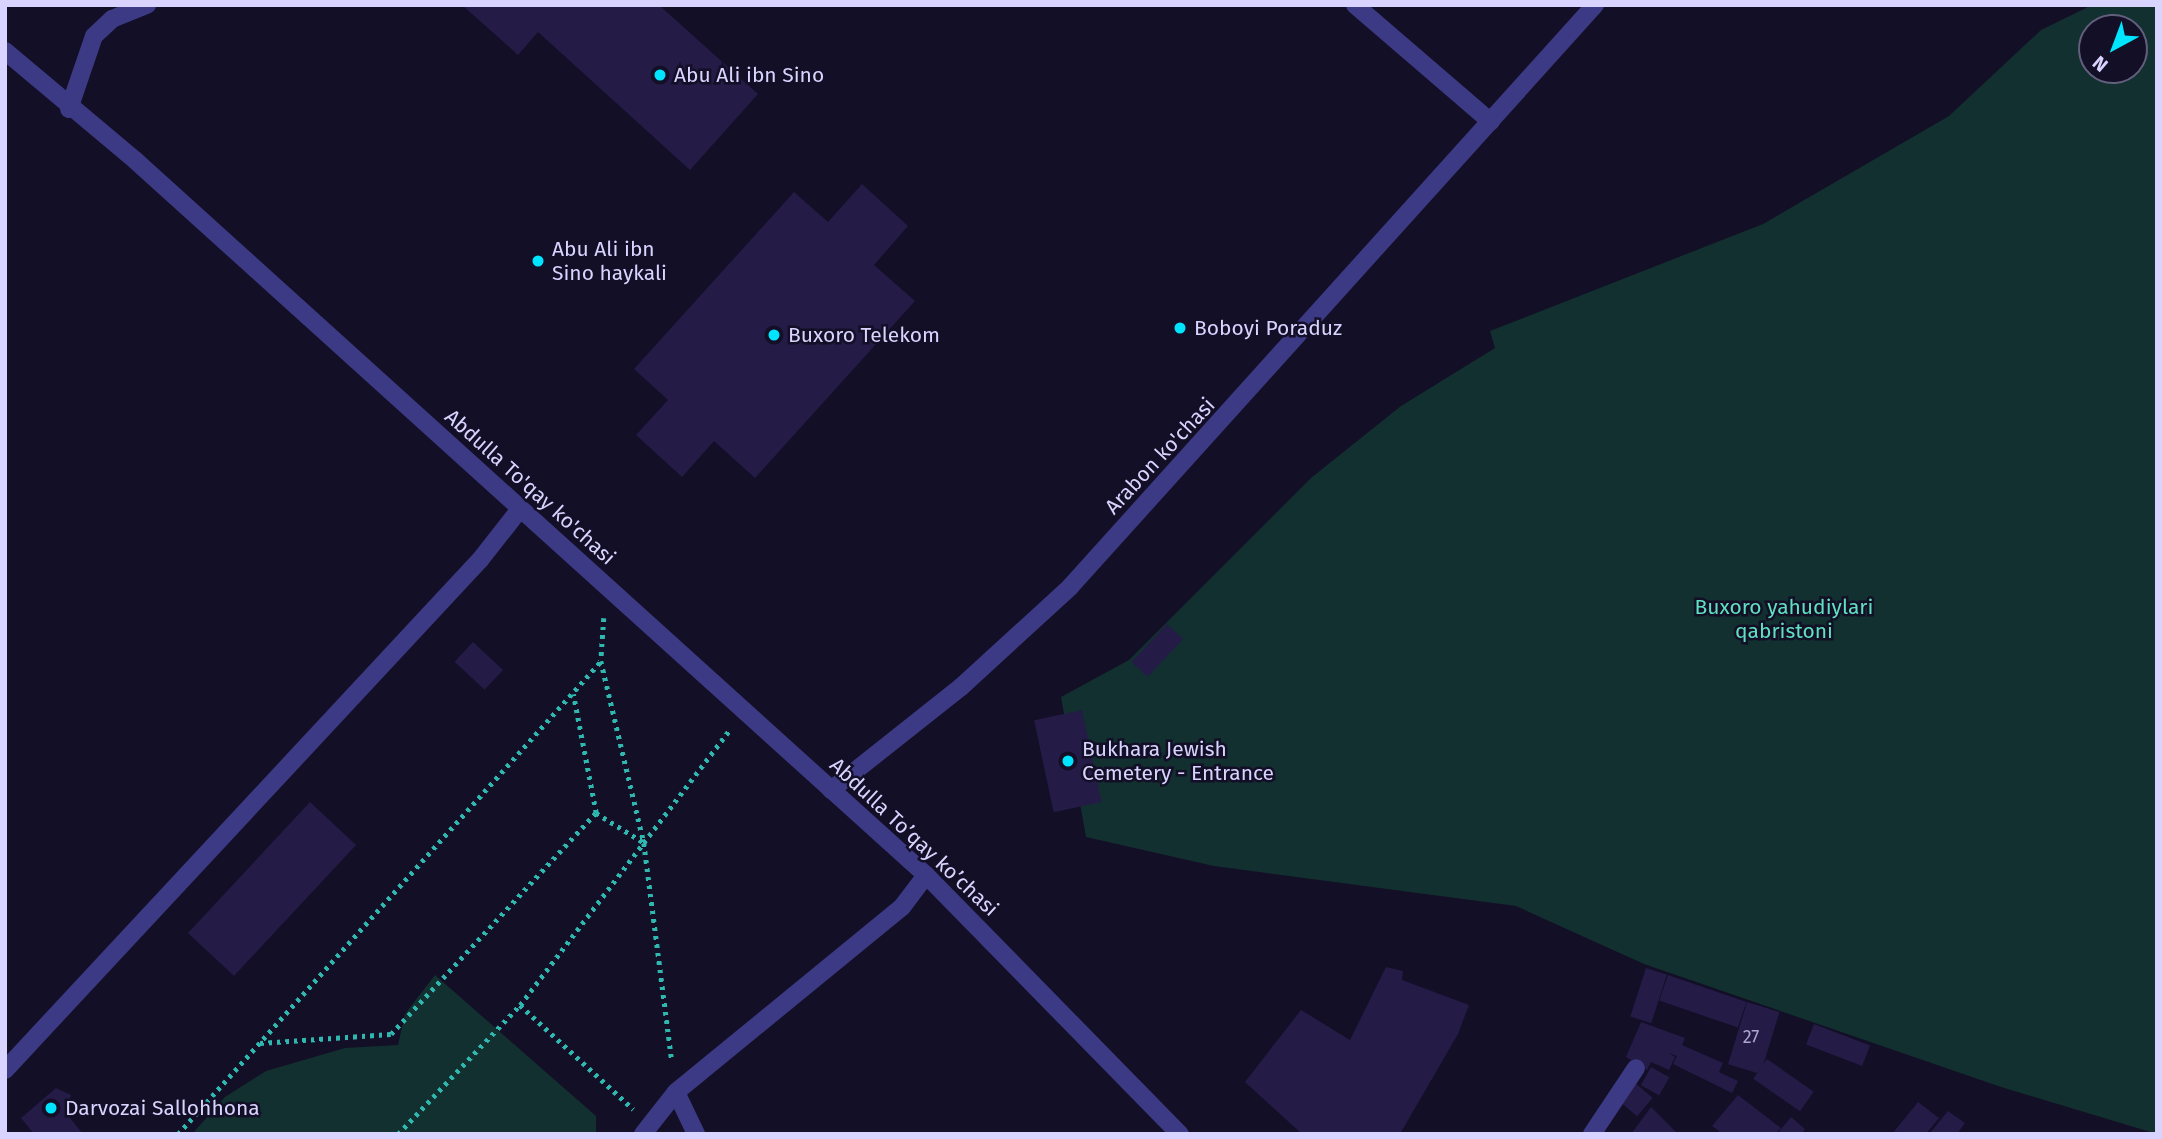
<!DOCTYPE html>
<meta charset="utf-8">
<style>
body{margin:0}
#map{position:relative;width:2162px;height:1139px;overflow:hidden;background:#130f26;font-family:"Fira Sans",sans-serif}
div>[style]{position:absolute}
.green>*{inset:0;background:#12302f}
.building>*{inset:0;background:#241b47;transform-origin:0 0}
.path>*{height:4.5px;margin-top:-2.25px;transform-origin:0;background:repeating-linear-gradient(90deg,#2fb8b0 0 3.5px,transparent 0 8.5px)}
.minor>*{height:18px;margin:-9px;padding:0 9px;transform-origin:9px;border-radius:9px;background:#3d3a85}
.dots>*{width:19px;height:19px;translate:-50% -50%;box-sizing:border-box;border:4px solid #130f26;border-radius:50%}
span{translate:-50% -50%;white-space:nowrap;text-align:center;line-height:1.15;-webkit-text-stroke:5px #130f26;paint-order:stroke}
.number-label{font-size:18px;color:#aca6d1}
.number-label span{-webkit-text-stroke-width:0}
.poi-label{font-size:21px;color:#d9d4ff}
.left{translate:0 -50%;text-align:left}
.street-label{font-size:21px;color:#d9d4ff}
.park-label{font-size:21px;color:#5fe0c0}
.frame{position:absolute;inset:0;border:7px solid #d9d4ff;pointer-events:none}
.north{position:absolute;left:2078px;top:14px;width:70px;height:70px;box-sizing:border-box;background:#130f26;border:2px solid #625e7d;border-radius:50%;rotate:221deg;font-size:19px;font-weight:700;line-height:28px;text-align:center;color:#d9d4ff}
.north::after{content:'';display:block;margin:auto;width:24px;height:32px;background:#00e5ff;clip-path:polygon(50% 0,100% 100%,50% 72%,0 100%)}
</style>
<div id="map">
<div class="green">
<div style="clip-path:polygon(evenodd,2092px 5px,2157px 5px,2157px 1134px,2001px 1087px,1644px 964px,1516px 906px,1214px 866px,1086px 837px,1061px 697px,1129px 660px,1311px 478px,1401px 406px,1495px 348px,1490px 331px,1763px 224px,1949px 116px,2041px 30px,2092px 5px,2092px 28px,2134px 28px,2134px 70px,2092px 70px,2092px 28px)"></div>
<div style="clip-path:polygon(435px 975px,596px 1116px,596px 1134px,192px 1134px,225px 1097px,266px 1071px,345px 1048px,398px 1045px,405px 1014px)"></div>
</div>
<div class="building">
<div style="clip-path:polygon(462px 5px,659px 5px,758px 94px,690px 170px,538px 32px,518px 55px)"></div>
<div style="clip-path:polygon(862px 184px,908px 226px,874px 265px,915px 301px,755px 478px,714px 441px,682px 477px,636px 435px,668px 400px,634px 369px,794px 192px,828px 222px)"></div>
<div style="left:1167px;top:624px;width:22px;height:52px;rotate:43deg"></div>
<div style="left:473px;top:642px;width:41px;height:27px;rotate:43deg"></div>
<div style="left:1082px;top:710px;width:94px;height:49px;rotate:78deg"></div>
<div style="left:310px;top:802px;width:63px;height:179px;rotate:43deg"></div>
<div style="clip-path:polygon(1386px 967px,1403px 971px,1402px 980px,1469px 1005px,1458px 1034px,1400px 1134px,1302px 1134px,1245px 1082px,1301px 1010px,1350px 1040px)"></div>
<div style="left:1646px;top:968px;width:22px;height:51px;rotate:18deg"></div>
<div style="left:1668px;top:975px;width:83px;height:27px;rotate:19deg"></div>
<div style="left:1747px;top:1002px;width:34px;height:65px;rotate:17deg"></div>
<div style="clip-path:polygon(1641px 1022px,1685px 1038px,1682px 1045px,1723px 1063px,1719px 1072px,1738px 1081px,1732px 1093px,1673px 1064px,1677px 1056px,1668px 1053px,1675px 1057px,1669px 1070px,1651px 1062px,1647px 1070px,1626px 1057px)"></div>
<div style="left:1814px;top:1024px;width:60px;height:22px;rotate:21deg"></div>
<div style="left:1767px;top:1059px;width:57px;height:24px;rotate:35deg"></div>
<div style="left:1651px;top:1067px;width:21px;height:21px;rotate:29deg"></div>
<div style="left:1635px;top:1083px;width:23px;height:24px;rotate:40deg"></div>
<div style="clip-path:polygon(56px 1088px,71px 1095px,66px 1113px,83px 1134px,34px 1134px,21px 1118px)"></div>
<div style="clip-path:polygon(1738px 1095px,1781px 1128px,1775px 1134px,1723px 1134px,1712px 1126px)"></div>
<div style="clip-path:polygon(1918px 1102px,1939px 1118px,1926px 1134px,1892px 1134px)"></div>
<div style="clip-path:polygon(1651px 1107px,1678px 1134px,1631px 1134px)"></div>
<div style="clip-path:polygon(1948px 1111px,1965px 1123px,1957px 1134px,1929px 1134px)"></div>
<div style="clip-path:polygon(1791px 1117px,1805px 1129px,1802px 1134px,1777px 1134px)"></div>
</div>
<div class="path">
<div style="left:604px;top:618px;width:43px;rotate:94deg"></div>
<div style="left:601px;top:661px;width:187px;rotate:76.7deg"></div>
<div style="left:644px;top:843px;width:220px;rotate:82.7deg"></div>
<div style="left:596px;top:813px;width:55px;rotate:31.7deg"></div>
<div style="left:520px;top:1005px;width:154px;rotate:42.6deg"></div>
<div style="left:260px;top:1043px;width:131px;rotate:-3.9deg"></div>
<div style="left:391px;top:1034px;width:301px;rotate:-47.2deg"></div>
<div style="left:596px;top:813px;width:121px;rotate:-100.9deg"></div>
<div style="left:178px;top:1134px;width:635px;rotate:-48.19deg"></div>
<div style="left:398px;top:1134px;width:178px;rotate:-46.6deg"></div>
<div style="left:520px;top:1005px;width:347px;rotate:-52.7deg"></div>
</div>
<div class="minor">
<div style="left:1355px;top:5px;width:179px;rotate:40.7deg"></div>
<div style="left:5px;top:51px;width:171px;rotate:40deg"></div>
<div style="left:136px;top:161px;width:1065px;rotate:42.11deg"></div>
<div style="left:926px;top:875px;width:363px;rotate:45.6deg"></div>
<div style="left:69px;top:109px;width:77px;rotate:-71.1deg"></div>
<div style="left:94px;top:36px;width:25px;rotate:-43deg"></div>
<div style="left:112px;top:19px;width:38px;rotate:-22deg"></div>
<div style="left:831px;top:790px;width:166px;rotate:-38.4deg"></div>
<div style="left:961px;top:687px;width:148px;rotate:-42.5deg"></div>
<div style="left:1070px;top:587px;width:784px;rotate:-47.95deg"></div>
<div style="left:5px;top:1070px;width:697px;rotate:-47.04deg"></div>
<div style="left:480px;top:560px;width:65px;rotate:-51.9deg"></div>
<div style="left:676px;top:1092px;width:47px;rotate:64.5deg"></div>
<div style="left:643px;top:1134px;width:53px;rotate:-51.8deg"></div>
<div style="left:676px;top:1092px;width:292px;rotate:-39.3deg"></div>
<div style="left:902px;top:907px;width:40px;rotate:-53deg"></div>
<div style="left:1592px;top:1134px;width:79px;rotate:-56.3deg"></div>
</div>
<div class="dots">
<div style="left:660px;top:75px;background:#00e5ff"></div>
<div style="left:538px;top:261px;background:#00e5ff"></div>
<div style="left:1180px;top:328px;background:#00e5ff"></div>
<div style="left:774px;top:335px;background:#00e5ff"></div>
<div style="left:1068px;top:761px;background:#00e5ff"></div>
<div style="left:51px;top:1108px;background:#00e5ff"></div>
</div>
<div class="number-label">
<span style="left:1751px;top:1037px">27</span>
</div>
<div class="poi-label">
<span class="left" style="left:674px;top:75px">Abu Ali ibn Sino</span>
<span class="left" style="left:552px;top:261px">Abu Ali ibn<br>Sino haykali</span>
<span class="left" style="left:1194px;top:328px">Boboyi Poraduz</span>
<span class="left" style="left:788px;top:335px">Buxoro Telekom</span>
<span class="left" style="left:1082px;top:761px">Bukhara Jewish<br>Cemetery - Entrance</span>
<span class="left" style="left:65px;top:1108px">Darvozai Sallohhona</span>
</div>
<div class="street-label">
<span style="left:1160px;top:456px;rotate:-47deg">Arabon ko'chasi</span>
<span style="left:530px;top:487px;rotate:42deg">Abdulla To'qay ko'chasi</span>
<span style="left:914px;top:837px;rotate:43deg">Abdulla To’qay ko’chasi</span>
</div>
<div class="park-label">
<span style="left:1784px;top:619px">Buxoro yahudiylari<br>qabristoni</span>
</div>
<div class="frame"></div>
<div class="north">N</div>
</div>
